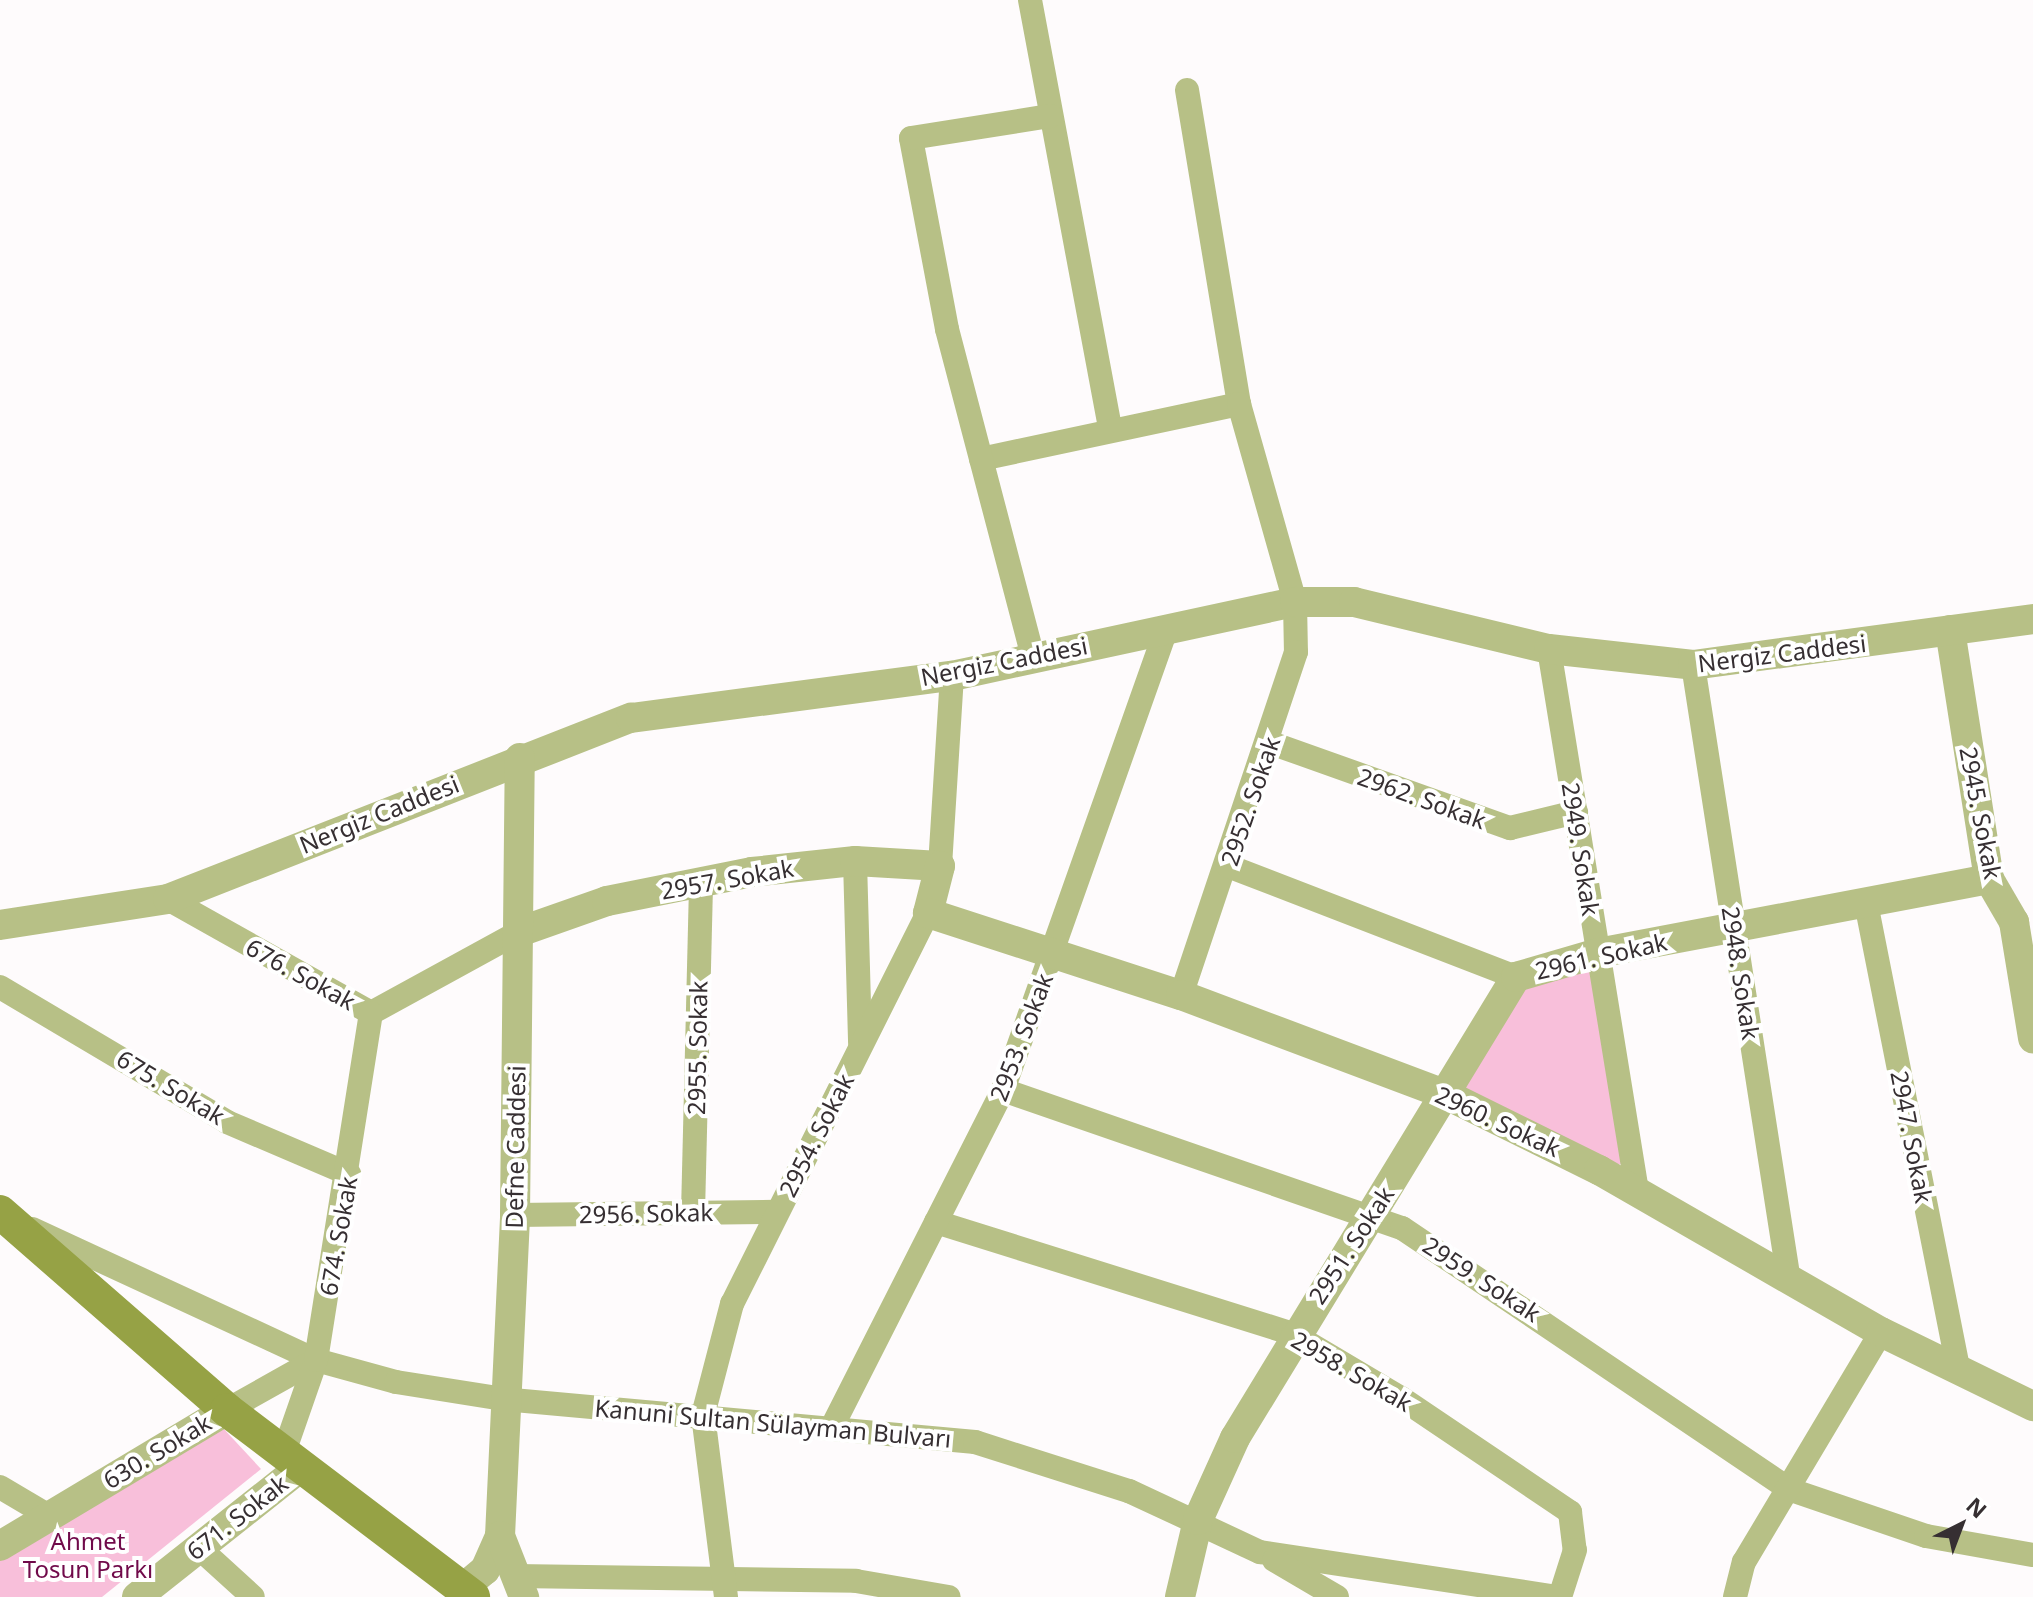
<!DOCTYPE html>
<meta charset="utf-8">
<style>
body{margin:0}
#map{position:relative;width:2033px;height:1597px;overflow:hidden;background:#fefbfc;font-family:"Noto Sans",sans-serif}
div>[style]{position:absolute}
.green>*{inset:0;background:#f8bfda}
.minor>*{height:24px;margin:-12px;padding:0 12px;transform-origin:12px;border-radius:12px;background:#b7c086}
.tertiary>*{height:30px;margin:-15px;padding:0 15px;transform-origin:15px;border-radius:15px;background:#b7c086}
.secondary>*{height:34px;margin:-17px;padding:0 17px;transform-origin:17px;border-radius:17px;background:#96a245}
span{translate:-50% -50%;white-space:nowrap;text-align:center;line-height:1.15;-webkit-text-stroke:8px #fff;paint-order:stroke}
.street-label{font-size:24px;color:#362f32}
.park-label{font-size:24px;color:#700a4a}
.north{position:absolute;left:1921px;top:1485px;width:80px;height:80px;-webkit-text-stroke:6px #fff;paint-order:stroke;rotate:42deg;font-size:22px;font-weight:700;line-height:32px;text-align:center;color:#362f32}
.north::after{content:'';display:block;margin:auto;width:28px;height:36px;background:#362f32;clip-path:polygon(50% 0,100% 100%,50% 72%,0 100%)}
</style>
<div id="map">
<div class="green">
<div style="clip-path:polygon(1590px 968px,1623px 1163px,1607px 1169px,1460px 1086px,1514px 990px)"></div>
<div style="clip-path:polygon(222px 1427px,261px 1469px,102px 1597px,0 1597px,0 1558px)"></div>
</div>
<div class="minor">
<div style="left:1030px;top:0;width:434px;rotate:79.4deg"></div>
<div style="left:1187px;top:90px;width:318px;rotate:80.6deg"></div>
<div style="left:981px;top:459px;width:264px;rotate:-12deg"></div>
<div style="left:1239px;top:404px;width:206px;rotate:74.2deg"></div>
<div style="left:1295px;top:602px;width:50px;rotate:88.9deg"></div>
<div style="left:1296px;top:652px;width:362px;rotate:108.5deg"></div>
<div style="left:1549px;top:649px;width:549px;rotate:80.78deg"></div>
<div style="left:1033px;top:657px;width:339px;rotate:-104.7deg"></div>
<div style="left:947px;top:329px;width:194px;rotate:-100.7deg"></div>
<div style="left:911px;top:138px;width:141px;rotate:-9deg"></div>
<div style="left:1693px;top:665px;width:623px;rotate:81.14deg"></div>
<div style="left:1271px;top:743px;width:254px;rotate:19.6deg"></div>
<div style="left:1510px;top:828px;width:68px;rotate:-13.6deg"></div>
<div style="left:855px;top:861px;width:182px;rotate:88.4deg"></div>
<div style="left:940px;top:866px;width:190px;rotate:-86.4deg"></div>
<div style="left:1228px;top:866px;width:309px;rotate:21.1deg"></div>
<div style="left:168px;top:899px;width:233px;rotate:29.3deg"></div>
<div style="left:371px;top:1013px;width:169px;rotate:-28.7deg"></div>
<div style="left:1866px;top:903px;width:477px;rotate:78.8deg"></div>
<div style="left:0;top:987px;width:264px;rotate:30.7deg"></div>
<div style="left:227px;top:1122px;width:133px;rotate:23.1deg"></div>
<div style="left:1003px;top:1090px;width:422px;rotate:19.1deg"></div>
<div style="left:1402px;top:1228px;width:469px;rotate:34deg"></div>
<div style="left:1791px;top:1490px;width:143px;rotate:18.8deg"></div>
<div style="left:1926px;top:1536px;width:109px;rotate:10.1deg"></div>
<div style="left:693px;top:1213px;width:331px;rotate:-88.6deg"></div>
<div style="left:515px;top:1215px;width:262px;rotate:-0.7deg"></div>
<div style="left:936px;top:1222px;width:374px;rotate:17.4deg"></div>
<div style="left:1293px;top:1334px;width:126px;rotate:30.7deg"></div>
<div style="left:1401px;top:1398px;width:204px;rotate:34deg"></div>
<div style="left:1570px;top:1512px;width:38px;rotate:83deg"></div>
<div style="left:1575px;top:1550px;width:49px;rotate:107.7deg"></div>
<div style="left:32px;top:1229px;width:313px;rotate:24.8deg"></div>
<div style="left:316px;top:1360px;width:83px;rotate:15.4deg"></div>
<div style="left:396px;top:1382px;width:108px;rotate:9deg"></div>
<div style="left:503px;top:1399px;width:474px;rotate:5.2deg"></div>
<div style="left:975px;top:1442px;width:162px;rotate:17.7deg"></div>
<div style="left:1129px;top:1491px;width:145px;rotate:25deg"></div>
<div style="left:1260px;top:1552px;width:301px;rotate:8.6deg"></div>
<div style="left:227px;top:1410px;width:102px;rotate:-29.3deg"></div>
<div style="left:831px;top:1429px;width:380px;rotate:-63.1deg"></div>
<div style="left:1003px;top:1090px;width:491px;rotate:-70.5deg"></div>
<div style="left:283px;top:1455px;width:101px;rotate:-70.8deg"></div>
<div style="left:316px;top:1360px;width:351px;rotate:-81deg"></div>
<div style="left:0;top:1487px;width:57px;rotate:30.6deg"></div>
<div style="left:198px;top:1547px;width:74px;rotate:42.3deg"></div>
<div style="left:1274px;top:1560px;width:73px;rotate:30.4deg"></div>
<div style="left:515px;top:1576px;width:341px;rotate:0.8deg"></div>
<div style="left:856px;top:1581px;width:94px;rotate:9.8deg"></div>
<div style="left:726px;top:1597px;width:183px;rotate:-97.2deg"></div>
<div style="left:703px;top:1415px;width:115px;rotate:-75.4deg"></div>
<div style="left:732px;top:1304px;width:437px;rotate:-63.4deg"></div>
<div style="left:1735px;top:1597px;width:36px;rotate:-76deg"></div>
<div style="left:1744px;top:1562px;width:268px;rotate:-59.2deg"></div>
</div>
<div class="tertiary">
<div style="left:1950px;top:630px;width:252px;rotate:81.1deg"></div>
<div style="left:1989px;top:879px;width:50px;rotate:59.8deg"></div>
<div style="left:2014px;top:922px;width:118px;rotate:80.7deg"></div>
<div style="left:0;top:925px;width:170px;rotate:-8.8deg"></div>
<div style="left:168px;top:899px;width:497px;rotate:-21.4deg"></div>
<div style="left:631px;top:718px;width:324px;rotate:-7.5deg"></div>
<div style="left:952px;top:676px;width:351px;rotate:-12.2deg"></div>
<div style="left:1295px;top:602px;width:59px"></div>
<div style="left:1354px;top:602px;width:201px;rotate:13.6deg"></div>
<div style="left:1549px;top:649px;width:145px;rotate:6.3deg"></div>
<div style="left:1693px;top:665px;width:343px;rotate:-7.7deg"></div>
<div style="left:519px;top:932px;width:93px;rotate:-19.4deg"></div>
<div style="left:607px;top:901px;width:148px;rotate:-11.3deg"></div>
<div style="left:752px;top:872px;width:104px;rotate:-6.1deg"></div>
<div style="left:855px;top:861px;width:85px;rotate:3.4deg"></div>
<div style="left:940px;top:866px;width:49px;rotate:104.3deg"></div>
<div style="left:928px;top:913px;width:266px;rotate:18deg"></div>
<div style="left:1181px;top:995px;width:282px;rotate:20.6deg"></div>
<div style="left:1445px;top:1094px;width:172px;rotate:26.3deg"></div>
<div style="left:1599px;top:1170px;width:325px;rotate:29.9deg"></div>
<div style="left:1881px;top:1332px;width:169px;rotate:26deg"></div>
<div style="left:500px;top:1536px;width:321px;rotate:-87.3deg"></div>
<div style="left:515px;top:1215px;width:457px;rotate:-89.4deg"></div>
<div style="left:0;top:1546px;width:265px;rotate:-30.9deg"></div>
<div style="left:462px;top:1589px;width:30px;rotate:-40deg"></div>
<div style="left:485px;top:1570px;width:37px;rotate:-66deg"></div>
<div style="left:500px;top:1536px;width:66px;rotate:68.5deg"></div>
<div style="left:137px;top:1597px;width:208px;rotate:-38.4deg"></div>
<div style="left:1180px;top:1597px;width:79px;rotate:-76.8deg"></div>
<div style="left:1198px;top:1520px;width:90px;rotate:-65.7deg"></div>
<div style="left:1235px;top:1438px;width:540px;rotate:-58.64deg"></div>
<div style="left:1516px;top:977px;width:85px;rotate:-16.3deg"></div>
<div style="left:1598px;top:953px;width:398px;rotate:-10.7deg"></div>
</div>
<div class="secondary">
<div style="left:0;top:1212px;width:301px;rotate:41.1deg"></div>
<div style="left:227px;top:1410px;width:309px;rotate:37.2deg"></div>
</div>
<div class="street-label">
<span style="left:1782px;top:653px;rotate:-7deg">Nergiz Caddesi</span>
<span style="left:1004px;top:661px;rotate:-11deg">Nergiz Caddesi</span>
<span style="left:1422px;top:798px;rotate:20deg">2962. Sokak</span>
<span style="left:1250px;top:801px;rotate:-71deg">2952. Sokak</span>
<span style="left:1981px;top:813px;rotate:79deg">2945. Sokak</span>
<span style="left:379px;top:814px;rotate:-22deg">Nergiz Caddesi</span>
<span style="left:1581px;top:849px;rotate:81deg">2949. Sokak</span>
<span style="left:727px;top:879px;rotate:-10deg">2957. Sokak</span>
<span style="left:1601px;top:956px;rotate:-13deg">2961. Sokak</span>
<span style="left:1741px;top:973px;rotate:81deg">2948. Sokak</span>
<span style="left:301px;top:974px;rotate:29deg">676. Sokak</span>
<span style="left:1021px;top:1037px;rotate:-69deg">2953. Sokak</span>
<span style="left:697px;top:1048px;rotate:-89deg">2955. Sokak</span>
<span style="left:171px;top:1087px;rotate:31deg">675. Sokak</span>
<span style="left:1498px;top:1121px;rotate:25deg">2960. Sokak</span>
<span style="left:816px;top:1135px;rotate:-63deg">2954. Sokak</span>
<span style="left:1912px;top:1137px;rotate:79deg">2947. Sokak</span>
<span style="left:515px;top:1147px;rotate:-89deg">Defne Caddesi</span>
<span style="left:646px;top:1213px;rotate:-1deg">2956. Sokak</span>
<span style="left:338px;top:1236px;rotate:-80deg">674. Sokak</span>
<span style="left:1351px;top:1245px;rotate:-57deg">2951. Sokak</span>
<span style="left:1482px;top:1279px;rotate:33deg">2959. Sokak</span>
<span style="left:1352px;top:1371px;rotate:30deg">2958. Sokak</span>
<span style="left:773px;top:1423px;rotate:5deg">Kanuni Sultan Sülayman Bulvarı</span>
<span style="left:157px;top:1451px;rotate:-31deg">630. Sokak</span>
<span style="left:237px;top:1517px;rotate:-38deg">671. Sokak</span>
</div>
<div class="park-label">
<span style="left:88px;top:1555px">Ahmet<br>Tosun Parkı</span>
</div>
<div class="north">N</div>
</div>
